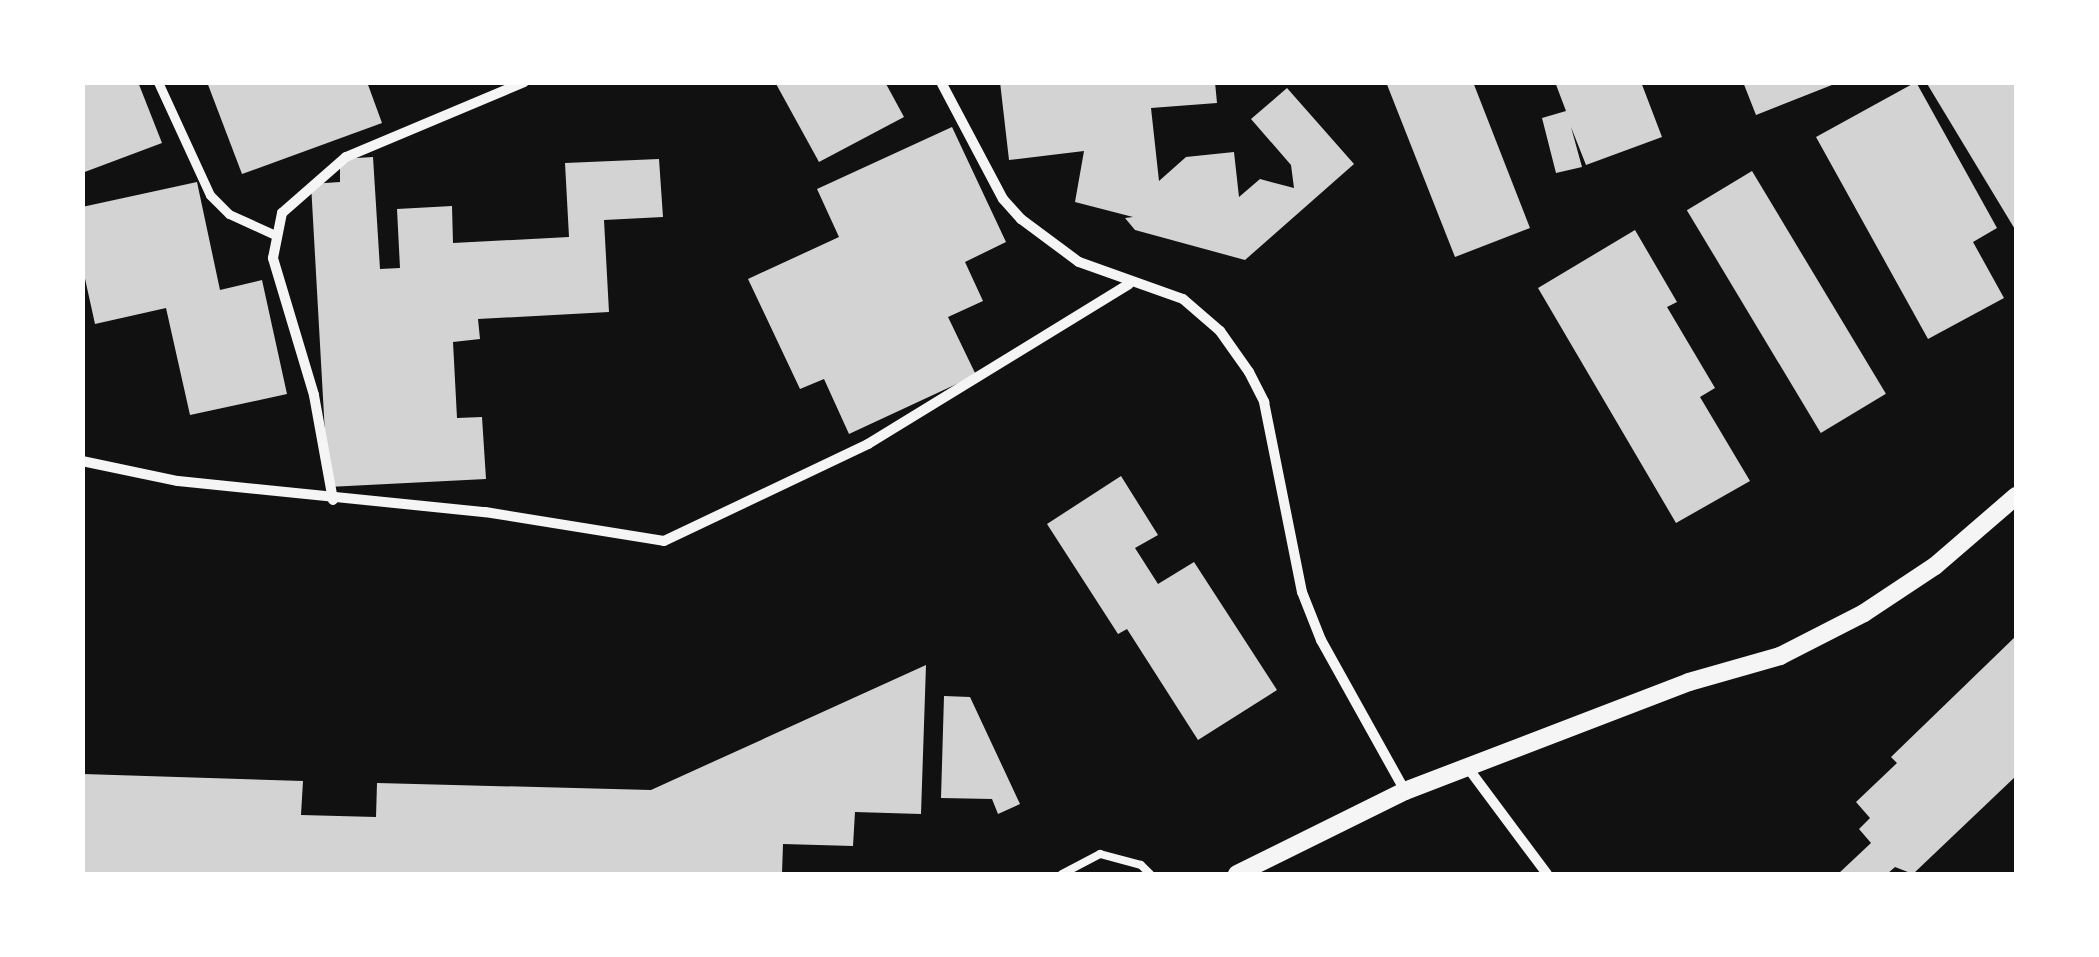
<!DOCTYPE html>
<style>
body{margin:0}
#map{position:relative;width:2099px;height:957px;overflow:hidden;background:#111;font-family:"Fira Sans",sans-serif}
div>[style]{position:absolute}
.building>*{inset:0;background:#d3d3d3;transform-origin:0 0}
.service>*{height:8px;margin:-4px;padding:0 4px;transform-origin:4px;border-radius:4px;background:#f5f5f5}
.pedestrian>*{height:9px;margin:-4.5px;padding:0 4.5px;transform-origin:4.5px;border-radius:4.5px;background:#f5f5f5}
.minor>*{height:10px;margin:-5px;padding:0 5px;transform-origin:5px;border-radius:5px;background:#f5f5f5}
.tertiary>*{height:18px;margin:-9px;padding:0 9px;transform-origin:9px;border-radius:9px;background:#f5f5f5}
span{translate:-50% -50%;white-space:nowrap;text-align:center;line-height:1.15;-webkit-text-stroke:10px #fff;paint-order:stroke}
.frame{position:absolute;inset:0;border:85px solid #fff;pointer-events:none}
</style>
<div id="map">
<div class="building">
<div style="clip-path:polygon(82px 82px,138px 82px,162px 143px,82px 173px)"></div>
<div style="clip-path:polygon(207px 82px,367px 82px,382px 123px,242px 174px)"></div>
<div style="clip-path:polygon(775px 82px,885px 82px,904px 117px,819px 162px)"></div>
<div style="clip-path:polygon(1000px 82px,1215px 82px,1217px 103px,1151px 108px,1159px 181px,1186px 157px,1234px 152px,1239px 197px,1260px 179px,1294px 188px,1291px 165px,1251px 119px,1287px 88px,1354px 164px,1245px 260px,1135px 230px,1125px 218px,1133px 217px,1075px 202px,1084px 151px,1009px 160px)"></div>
<div style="clip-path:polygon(1386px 82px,1473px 82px,1530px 228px,1455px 257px)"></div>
<div style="clip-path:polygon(1555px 82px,1641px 82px,1662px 137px,1586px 165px,1571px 127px,1582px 167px,1556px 173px,1542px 118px,1566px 111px)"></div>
<div style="clip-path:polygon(1743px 82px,1837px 82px,1837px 83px,1756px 115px)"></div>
<div style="clip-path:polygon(1916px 82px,1997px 228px,1973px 242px,2004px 298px,1928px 339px,1816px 137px)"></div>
<div style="clip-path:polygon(1926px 82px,2016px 82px,2016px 231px)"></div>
<div style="clip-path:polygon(952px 127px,1006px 242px,965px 262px,983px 301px,948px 317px,976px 375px,849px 434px,824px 379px,800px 389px,748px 279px,839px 237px,817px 189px)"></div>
<div style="clip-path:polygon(373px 157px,380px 269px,400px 268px,397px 209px,452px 206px,453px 243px,569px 237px,565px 163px,659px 159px,663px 217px,604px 220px,609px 312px,478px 319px,480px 339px,453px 342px,457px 418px,482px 417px,486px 479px,328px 487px,311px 184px,340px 182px,340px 159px)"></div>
<div style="left:1752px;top:171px;width:260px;height:76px;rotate:59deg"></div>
<div style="clip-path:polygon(197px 182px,220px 290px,262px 280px,287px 394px,190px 415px,166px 308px,95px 324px,82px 265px,82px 207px)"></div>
<div style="clip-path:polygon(1635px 230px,1677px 302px,1667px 307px,1715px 388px,1700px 397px,1750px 481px,1676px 523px,1538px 288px)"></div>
<div style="clip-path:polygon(1121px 476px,1158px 535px,1135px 548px,1158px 584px,1194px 562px,1277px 690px,1198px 740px,1127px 629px,1118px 634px,1047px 524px)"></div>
<div style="clip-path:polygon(2016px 636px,2016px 776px,1913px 874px,1895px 867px,1887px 874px,1838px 874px,1871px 843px,1859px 829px,1870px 818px,1856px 802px,1897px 763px,1891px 757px)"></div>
<div style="clip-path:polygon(926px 665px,921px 814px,855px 812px,853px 846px,783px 844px,782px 874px,82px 874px,83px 774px,303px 781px,301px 815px,376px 817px,377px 783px,651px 790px)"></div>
<div style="clip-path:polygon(944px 696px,970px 697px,1020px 804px,998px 814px,992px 799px,941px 798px)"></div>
</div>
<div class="service">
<div style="left:1062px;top:874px;width:43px;rotate:-27.8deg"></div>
<div style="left:1100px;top:854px;width:42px;rotate:15deg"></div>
<div style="left:1141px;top:865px;width:13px;rotate:45deg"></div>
</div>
<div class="pedestrian">
<div style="left:158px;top:82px;width:124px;rotate:65.3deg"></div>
<div style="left:210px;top:195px;width:27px;rotate:45deg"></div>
<div style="left:229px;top:214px;width:48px;rotate:24.4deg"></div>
</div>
<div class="minor">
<div style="left:941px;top:82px;width:132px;rotate:62.1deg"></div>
<div style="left:1003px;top:199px;width:27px;rotate:48deg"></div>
<div style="left:1021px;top:219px;width:72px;rotate:36.6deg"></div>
<div style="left:1079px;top:262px;width:110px;rotate:19.6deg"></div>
<div style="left:1183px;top:299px;width:49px;rotate:40.9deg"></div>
<div style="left:1220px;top:331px;width:50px;rotate:54.7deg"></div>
<div style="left:1249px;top:372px;width:34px;rotate:63deg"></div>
<div style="left:1264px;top:402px;width:194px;rotate:78.7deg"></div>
<div style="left:1302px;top:592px;width:52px;rotate:68.4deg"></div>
<div style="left:1321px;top:640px;width:173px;rotate:60.9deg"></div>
<div style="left:82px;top:461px;width:98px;rotate:11.8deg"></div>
<div style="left:178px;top:481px;width:309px;rotate:5.8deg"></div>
<div style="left:485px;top:512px;width:181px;rotate:9.2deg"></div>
<div style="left:664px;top:541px;width:226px;rotate:-25.4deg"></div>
<div style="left:868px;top:444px;width:306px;rotate:-31.5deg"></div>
<div style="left:333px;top:500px;width:107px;rotate:-100.3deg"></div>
<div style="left:314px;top:395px;width:143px;rotate:-106.7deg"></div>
<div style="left:273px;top:258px;width:46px;rotate:-78.7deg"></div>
<div style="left:282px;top:213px;width:85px;rotate:-41.2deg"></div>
<div style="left:346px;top:157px;width:193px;rotate:-22.8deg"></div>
<div style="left:1468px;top:768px;width:132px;rotate:53.3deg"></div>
</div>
<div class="tertiary">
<div style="left:1237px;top:874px;width:187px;rotate:-26.3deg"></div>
<div style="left:1405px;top:791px;width:304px;rotate:-21deg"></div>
<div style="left:1689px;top:682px;width:95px;rotate:-15.9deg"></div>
<div style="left:1780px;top:656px;width:94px;rotate:-27.1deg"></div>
<div style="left:1864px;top:613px;width:85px;rotate:-33.5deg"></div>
<div style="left:1935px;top:566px;width:107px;rotate:-40.8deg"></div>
</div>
<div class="frame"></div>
</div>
